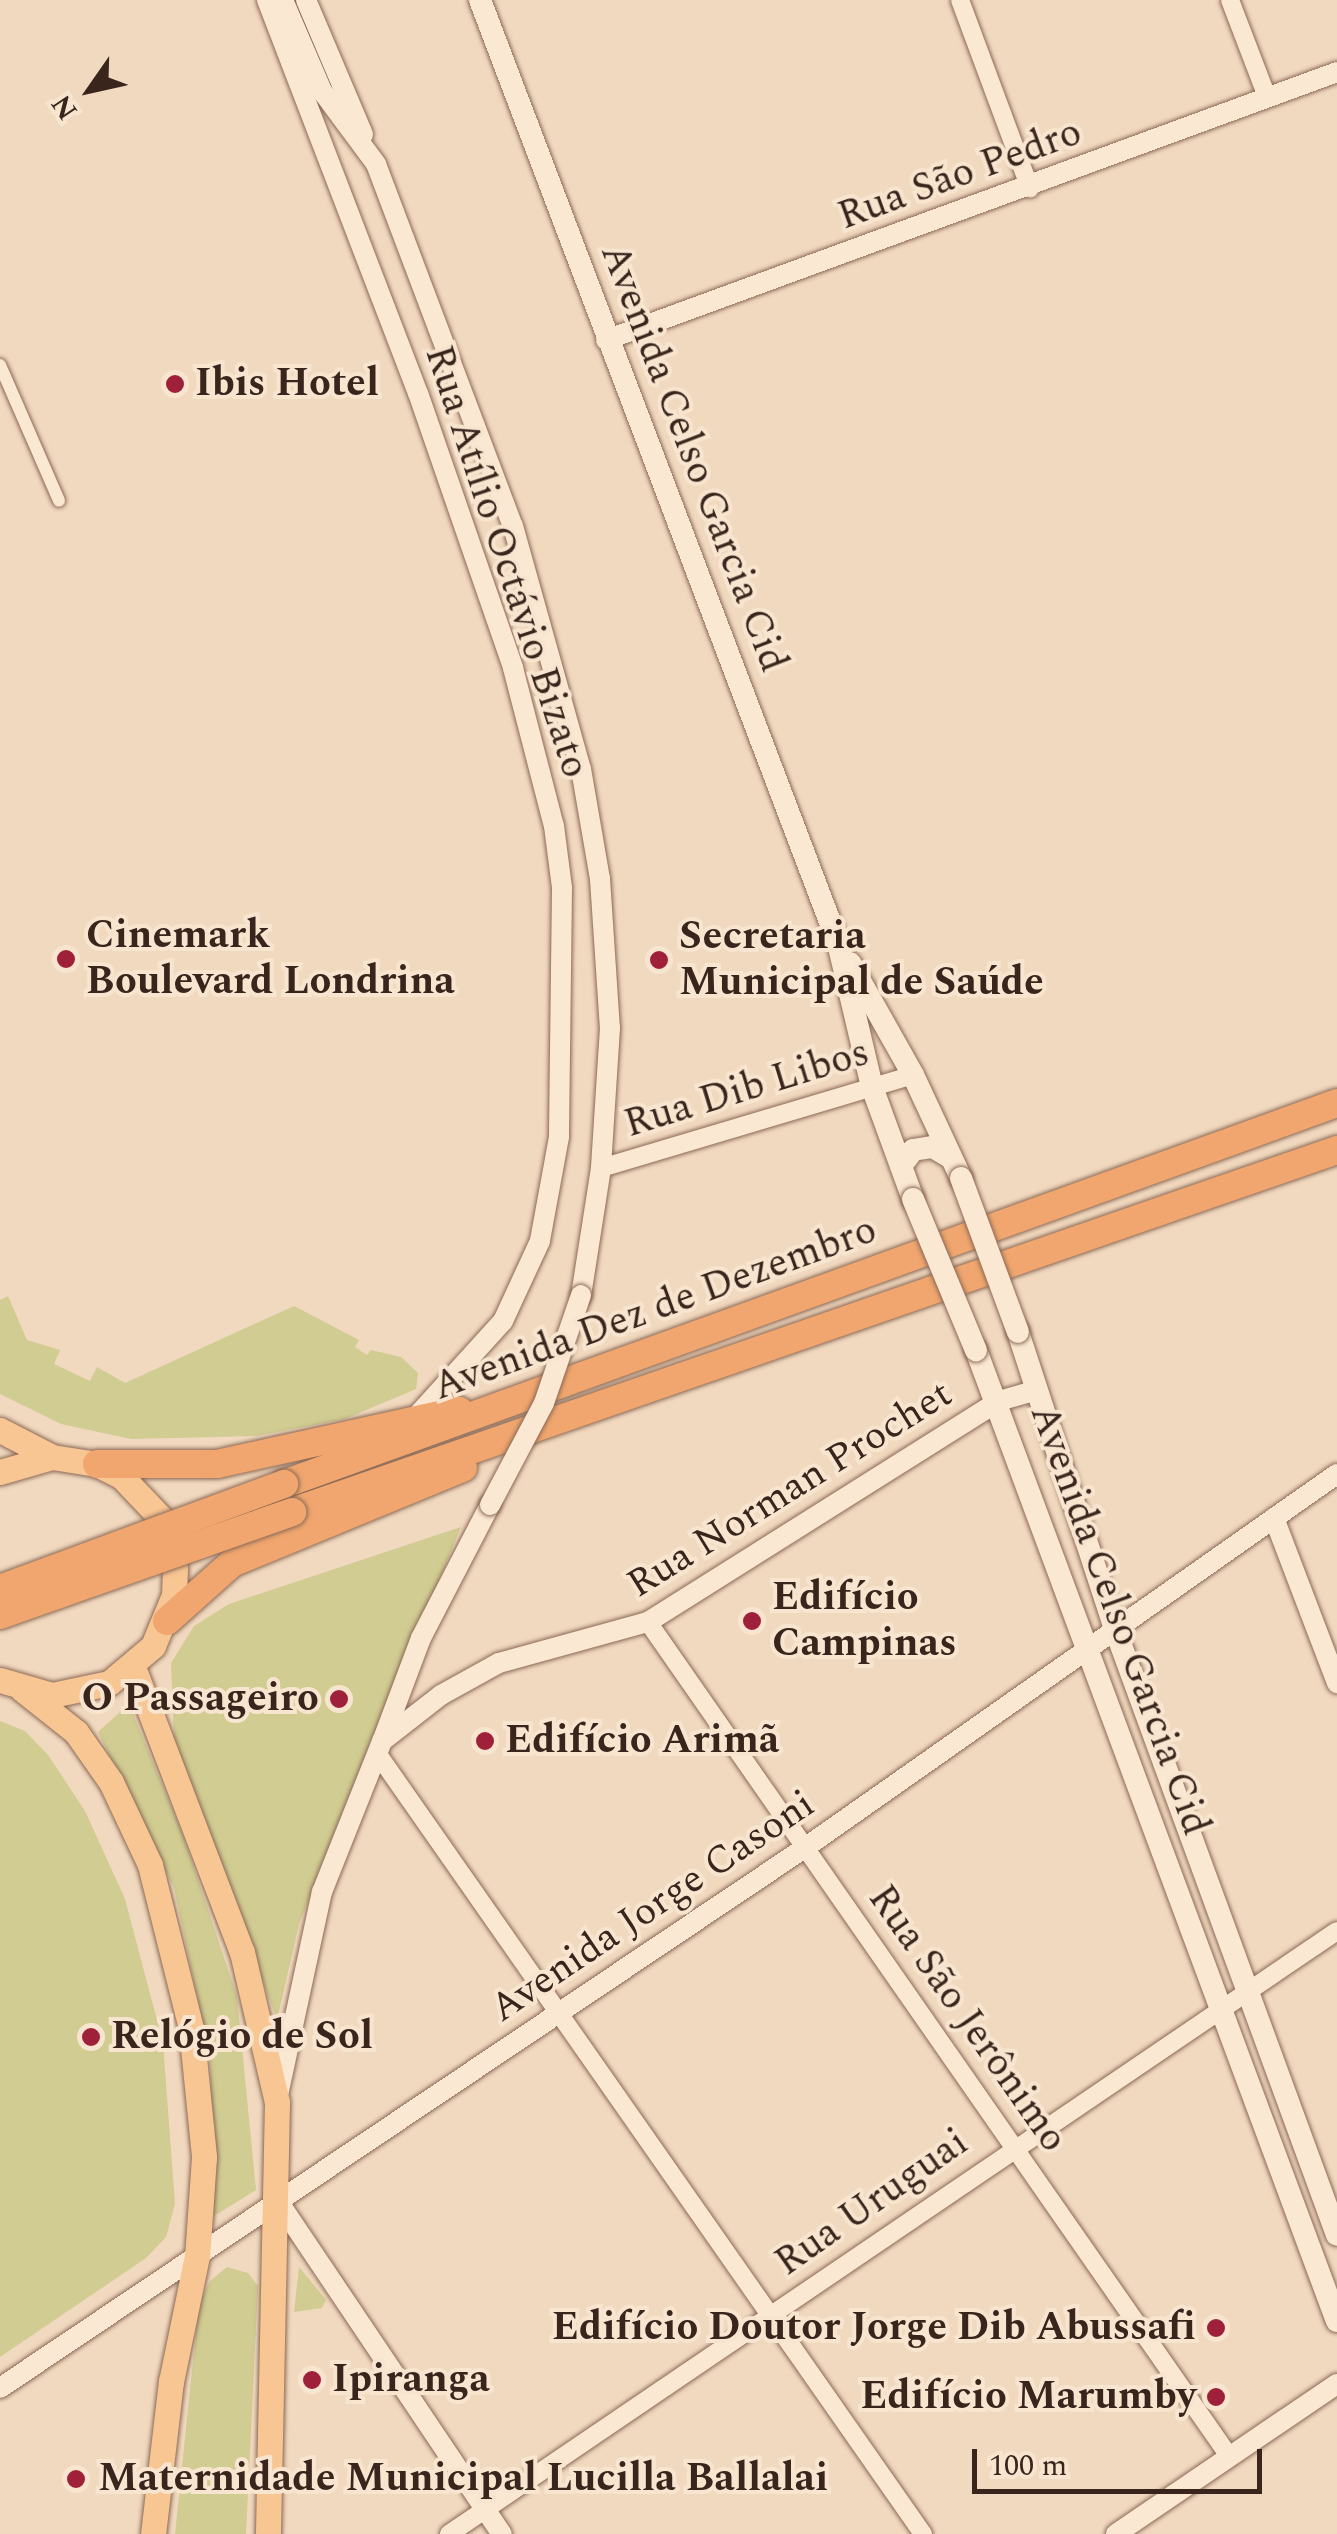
<!DOCTYPE html>
<meta charset="utf-8">
<style>
body{margin:0}
#map{position:relative;width:1337px;height:2534px;overflow:hidden;background:#f1d9bf;font-family:Spectral,serif}
div>[style]{position:absolute}
.green>*{inset:0;background:#d0cc92}
.roads{filter:drop-shadow(0 0 2px #8b6956) drop-shadow(0 0 2px #8b6956)}
.pedestrian>*{height:12px;margin:-6px;padding:0 6px;transform-origin:6px;border-radius:6px;background:#fbe8d3}
.minor>*{height:18px;margin:-9px;padding:0 9px;transform-origin:9px;border-radius:9px;background:#fbe8d3}
.tertiary>*{height:20px;margin:-10px;padding:0 10px;transform-origin:10px;border-radius:10px;background:#fbe8d3}
.secondary>*{height:22px;margin:-11px;padding:0 11px;transform-origin:11px;border-radius:11px;background:#fbe8d3}
.primary>*{height:25px;margin:-12.5px;padding:0 12.5px;transform-origin:12.5px;border-radius:12.5px;background:#f8c693}
.trunk>*{height:28px;margin:-14px;padding:0 14px;transform-origin:14px;border-radius:14px;background:#f0a66e}
.bridges{filter:drop-shadow(0 0 2px #8b6956) drop-shadow(0 0 2px #8b6956)}
.tertiary-bridge>*{height:20px;margin:-10px;padding:0 10px;transform-origin:10px;border-radius:10px;background:#fbe8d3}
.secondary-bridge>*{height:22px;margin:-11px;padding:0 11px;transform-origin:11px;border-radius:11px;background:#fbe8d3}
.trunk-bridge>*{height:28px;margin:-14px;padding:0 14px;transform-origin:14px;border-radius:14px;background:#f0a66e}
.dots>*{width:28px;height:28px;translate:-50% -50%;box-sizing:border-box;border:5px solid #f8e5cf;border-radius:50%}
span{translate:-50% -50%;white-space:nowrap;text-align:center;line-height:1.15;-webkit-text-stroke:8px #f8e5cf;paint-order:stroke}
.street-label{font-size:40px;color:#39251c}
.poi-label{font-size:40px;color:#39251c;font-weight:700}
.left{translate:0 -50%;text-align:left}
.right{translate:-100% -50%;text-align:right}
.north{position:absolute;left:40px;top:40px;width:100px;height:100px;-webkit-text-stroke:8px #f8e5cf;paint-order:stroke;rotate:236deg;font-size:28px;font-weight:700;line-height:40px;text-align:center;color:#39251c}
.north::after{content:'';display:block;margin:auto;width:35px;height:45px;background:#39251c;clip-path:polygon(50% 0,100% 100%,50% 72%,0 100%)}
.scale{position:absolute;left:972px;top:2449px;width:290px;height:45px;box-sizing:border-box;border:5px solid #39251c;border-top:0;padding-left:12px;font-size:30px;line-height:35px;white-space:nowrap;color:#39251c;-webkit-text-stroke:8px #f8e5cf;paint-order:stroke}
</style>
<div id="map">
<div class="green">
<div style="clip-path:polygon(8px 1296px,27px 1340px,60px 1350px,54px 1364px,90px 1381px,97px 1367px,125px 1383px,294px 1306px,359px 1340px,355px 1347px,367px 1355px,371px 1350px,401px 1357px,418px 1373px,416px 1389px,345px 1419px,257px 1436px,131px 1439px,61px 1424px,0 1394px,0 1300px)"></div>
<div style="clip-path:polygon(461px 1527px,299px 1924px,277px 2020px,174px 1740px,171px 1663px,194px 1626px,229px 1604px)"></div>
<div style="clip-path:polygon(129px 1704px,183px 1835px,237px 1996px,256px 2190px,214px 2216px,210px 2057px,174px 1888px,98px 1732px)"></div>
<div style="clip-path:polygon(0 1721px,25px 1731px,48px 1755px,85px 1811px,125px 1899px,163px 2043px,175px 2204px,166px 2237px,146px 2258px,0 2357px)"></div>
<div style="clip-path:polygon(227px 2267px,248px 2273px,258px 2286px,246px 2534px,175px 2534px,199px 2304px,210px 2281px)"></div>
<div style="clip-path:polygon(299px 2267px,326px 2300px,322px 2308px,294px 2312px)"></div>
</div>
<div class="roads">
<div class="pedestrian">
<div style="left:0;top:365px;width:148px;rotate:66.5deg"></div>
</div>
<div class="minor">
<div style="left:960px;top:0;width:201px;rotate:69.6deg"></div>
<div style="left:1230px;top:0;width:104px;rotate:69.1deg"></div>
<div style="left:601px;top:1168px;width:326px;rotate:-16.6deg"></div>
<div style="left:648px;top:1622px;width:1016px;rotate:55.14deg"></div>
<div style="left:377px;top:1753px;width:953px;rotate:55.04deg"></div>
<div style="left:449px;top:2534px;width:1073px;rotate:-34.18deg"></div>
</div>
<div class="tertiary">
<div style="left:267px;top:0;width:421px;rotate:69deg"></div>
<div style="left:418px;top:393px;width:291px;rotate:70.9deg"></div>
<div style="left:513px;top:668px;width:163px;rotate:75.5deg"></div>
<div style="left:554px;top:826px;width:63px;rotate:82.6deg"></div>
<div style="left:562px;top:888px;width:249px;rotate:90.7deg"></div>
<div style="left:559px;top:1137px;width:106px;rotate:100.4deg"></div>
<div style="left:540px;top:1241px;width:88px;rotate:114.8deg"></div>
<div style="left:503px;top:1321px;width:128px;rotate:132.2deg"></div>
<div style="left:283px;top:0;width:99px;rotate:66.8deg"></div>
<div style="left:322px;top:91px;width:91px;rotate:53.5deg"></div>
<div style="left:376px;top:164px;width:387px;rotate:69.3deg"></div>
<div style="left:513px;top:526px;width:252px;rotate:74.4deg"></div>
<div style="left:581px;top:769px;width:112px;rotate:80.2deg"></div>
<div style="left:600px;top:879px;width:149px;rotate:86.2deg"></div>
<div style="left:610px;top:1028px;width:140px;rotate:93.7deg"></div>
<div style="left:601px;top:1168px;width:129px;rotate:98.9deg"></div>
<div style="left:306px;top:0;width:146px;rotate:67deg"></div>
<div style="left:606px;top:340px;width:779px;rotate:-20.13deg"></div>
<div style="left:1274px;top:1518px;width:177px;rotate:69.1deg"></div>
<div style="left:383px;top:1739px;width:108px;rotate:-69.4deg"></div>
<div style="left:421px;top:1638px;width:150px;rotate:-62.6deg"></div>
<div style="left:278px;top:2095px;width:208px;rotate:-77.8deg"></div>
<div style="left:322px;top:1892px;width:162px;rotate:-68.3deg"></div>
<div style="left:382px;top:1741px;width:75px;rotate:-37.9deg"></div>
<div style="left:441px;top:1695px;width:66px;rotate:-28.9deg"></div>
<div style="left:499px;top:1663px;width:155px;rotate:-15.4deg"></div>
<div style="left:648px;top:1622px;width:415px;rotate:-32.2deg"></div>
<div style="left:999px;top:1401px;width:40px;rotate:-16deg"></div>
<div style="left:278px;top:2201px;width:401px;rotate:56.1deg"></div>
<div style="left:0;top:2388px;width:971px;rotate:-33.87deg"></div>
<div style="left:806px;top:1847px;width:649px;rotate:-35.09deg"></div>
<div style="left:1116px;top:2534px;width:267px;rotate:-34.2deg"></div>
</div>
<div class="secondary">
<div style="left:480px;top:0;width:1009px;rotate:69.21deg"></div>
<div style="left:838px;top:943px;width:148px;rotate:76.7deg"></div>
<div style="left:872px;top:1087px;width:119px;rotate:69.9deg"></div>
<div style="left:850px;top:963px;width:129px;rotate:60.6deg"></div>
<div style="left:913px;top:1075px;width:114px;rotate:65deg"></div>
<div style="left:901px;top:1166px;width:20px;rotate:-53deg"></div>
<div style="left:913px;top:1150px;width:20px;rotate:-9deg"></div>
<div style="left:933px;top:1147px;width:21px;rotate:31deg"></div>
<div style="left:1018px;top:1332px;width:312px;rotate:71.9deg"></div>
<div style="left:1115px;top:1629px;width:645px;rotate:69.88deg"></div>
<div style="left:976px;top:1350px;width:1036px;rotate:69.61deg"></div>
</div>
<div class="primary">
<div style="left:0;top:1430px;width:59px;rotate:27.4deg"></div>
<div style="left:0;top:1472px;width:54px;rotate:-16.1deg"></div>
<div style="left:52px;top:1457px;width:46px;rotate:8.8deg"></div>
<div style="left:97px;top:1464px;width:27px;rotate:27deg"></div>
<div style="left:121px;top:1476px;width:55px;rotate:46.5deg"></div>
<div style="left:159px;top:1516px;width:54px;rotate:72.9deg"></div>
<div style="left:175px;top:1568px;width:27px;rotate:92deg"></div>
<div style="left:174px;top:1595px;width:55px;rotate:112.4deg"></div>
<div style="left:153px;top:1646px;width:57px;rotate:139.9deg"></div>
<div style="left:109px;top:1683px;width:58px;rotate:168.1deg"></div>
<div style="left:52px;top:1695px;width:54px;rotate:-163.9deg"></div>
<div style="left:133px;top:1667px;width:305px;rotate:69.1deg"></div>
<div style="left:242px;top:1952px;width:154px;rotate:76.9deg"></div>
<div style="left:277px;top:2102px;width:432px;rotate:91.2deg"></div>
<div style="left:23px;top:1690px;width:68px;rotate:38.4deg"></div>
<div style="left:76px;top:1732px;width:61px;rotate:55deg"></div>
<div style="left:111px;top:1782px;width:92px;rotate:64.8deg"></div>
<div style="left:150px;top:1865px;width:168px;rotate:75.9deg"></div>
<div style="left:191px;top:2028px;width:130px;rotate:84.2deg"></div>
<div style="left:204px;top:2157px;width:99px;rotate:94deg"></div>
<div style="left:197px;top:2256px;width:128px;rotate:101.7deg"></div>
<div style="left:171px;top:2381px;width:154px;rotate:96.7deg"></div>
</div>
<div class="trunk">
<div style="left:97px;top:1464px;width:120px"></div>
<div style="left:217px;top:1464px;width:248px;rotate:-12.4deg"></div>
<div style="left:284px;top:1484px;width:1120px;rotate:-19.89deg"></div>
<div style="left:292px;top:1512px;width:1106px;rotate:-19.11deg"></div>
<div style="left:167px;top:1621px;width:87px;rotate:-41.7deg"></div>
<div style="left:232px;top:1563px;width:250px;rotate:-22.4deg"></div>
</div>
</div>
<div class="bridges">
<div class="tertiary-bridge">
<div style="left:490px;top:1505px;width:115px;rotate:-62.1deg"></div>
<div style="left:544px;top:1403px;width:114px;rotate:-71.1deg"></div>
</div>
<div class="secondary-bridge">
<div style="left:961px;top:1178px;width:164px;rotate:69.7deg"></div>
<div style="left:913px;top:1199px;width:164px;rotate:67.4deg"></div>
</div>
<div class="trunk-bridge">
<div style="left:0;top:1589px;width:303px;rotate:-20.3deg"></div>
<div style="left:0;top:1615px;width:310px;rotate:-19.4deg"></div>
</div>
</div>
<div class="dots">
<div style="left:175px;top:384px;background:#9f2139"></div>
<div style="left:66px;top:959px;background:#9f2139"></div>
<div style="left:659px;top:960px;background:#9f2139"></div>
<div style="left:752px;top:1621px;background:#9f2139"></div>
<div style="left:339px;top:1699px;background:#9f2139"></div>
<div style="left:485px;top:1741px;background:#9f2139"></div>
<div style="left:91px;top:2037px;background:#9f2139"></div>
<div style="left:1216px;top:2328px;background:#9f2139"></div>
<div style="left:312px;top:2380px;background:#9f2139"></div>
<div style="left:1216px;top:2397px;background:#9f2139"></div>
<div style="left:76px;top:2479px;background:#9f2139"></div>
</div>
<div class="street-label">
<span style="left:960px;top:175px;rotate:-20deg">Rua São Pedro</span>
<span style="left:693px;top:458px;rotate:69deg">Avenida Celso Garcia Cid</span>
<span style="left:506px;top:562px;rotate:72deg">Rua Atílio Octávio Bizato</span>
<span style="left:747px;top:1089px;rotate:-17deg">Rua Dib Libos</span>
<span style="left:655px;top:1309px;rotate:-20deg">Avenida Dez de Dezembro</span>
<span style="left:790px;top:1490px;rotate:-32deg">Rua Norman Prochet</span>
<span style="left:1119px;top:1620px;rotate:70deg">Avenida Celso Garcia Cid</span>
<span style="left:653px;top:1907px;rotate:-34deg">Avenida Jorge Casoni</span>
<span style="left:967px;top:2019px;rotate:55deg">Rua São Jerônimo</span>
<span style="left:872px;top:2203px;rotate:-35deg">Rua Uruguai</span>
</div>
<div class="poi-label">
<span class="left" style="left:195px;top:384px">Ibis Hotel</span>
<span class="left" style="left:86px;top:959px">Cinemark<br>Boulevard Londrina</span>
<span class="left" style="left:679px;top:960px">Secretaria<br>Municipal de Saúde</span>
<span class="left" style="left:772px;top:1621px">Edifício<br>Campinas</span>
<span class="right" style="left:319px;top:1699px">O Passageiro</span>
<span class="left" style="left:505px;top:1741px">Edifício Arimã</span>
<span class="left" style="left:111px;top:2037px">Relógio de Sol</span>
<span class="right" style="left:1196px;top:2328px">Edifício Doutor Jorge Dib Abussafi</span>
<span class="left" style="left:332px;top:2380px">Ipiranga</span>
<span class="right" style="left:1196px;top:2397px">Edifício Marumby</span>
<span class="left" style="left:98px;top:2479px">Maternidade Municipal Lucilla Ballalai</span>
</div>
<div class="north">N</div>
<div class="scale">100 m</div>
</div>
